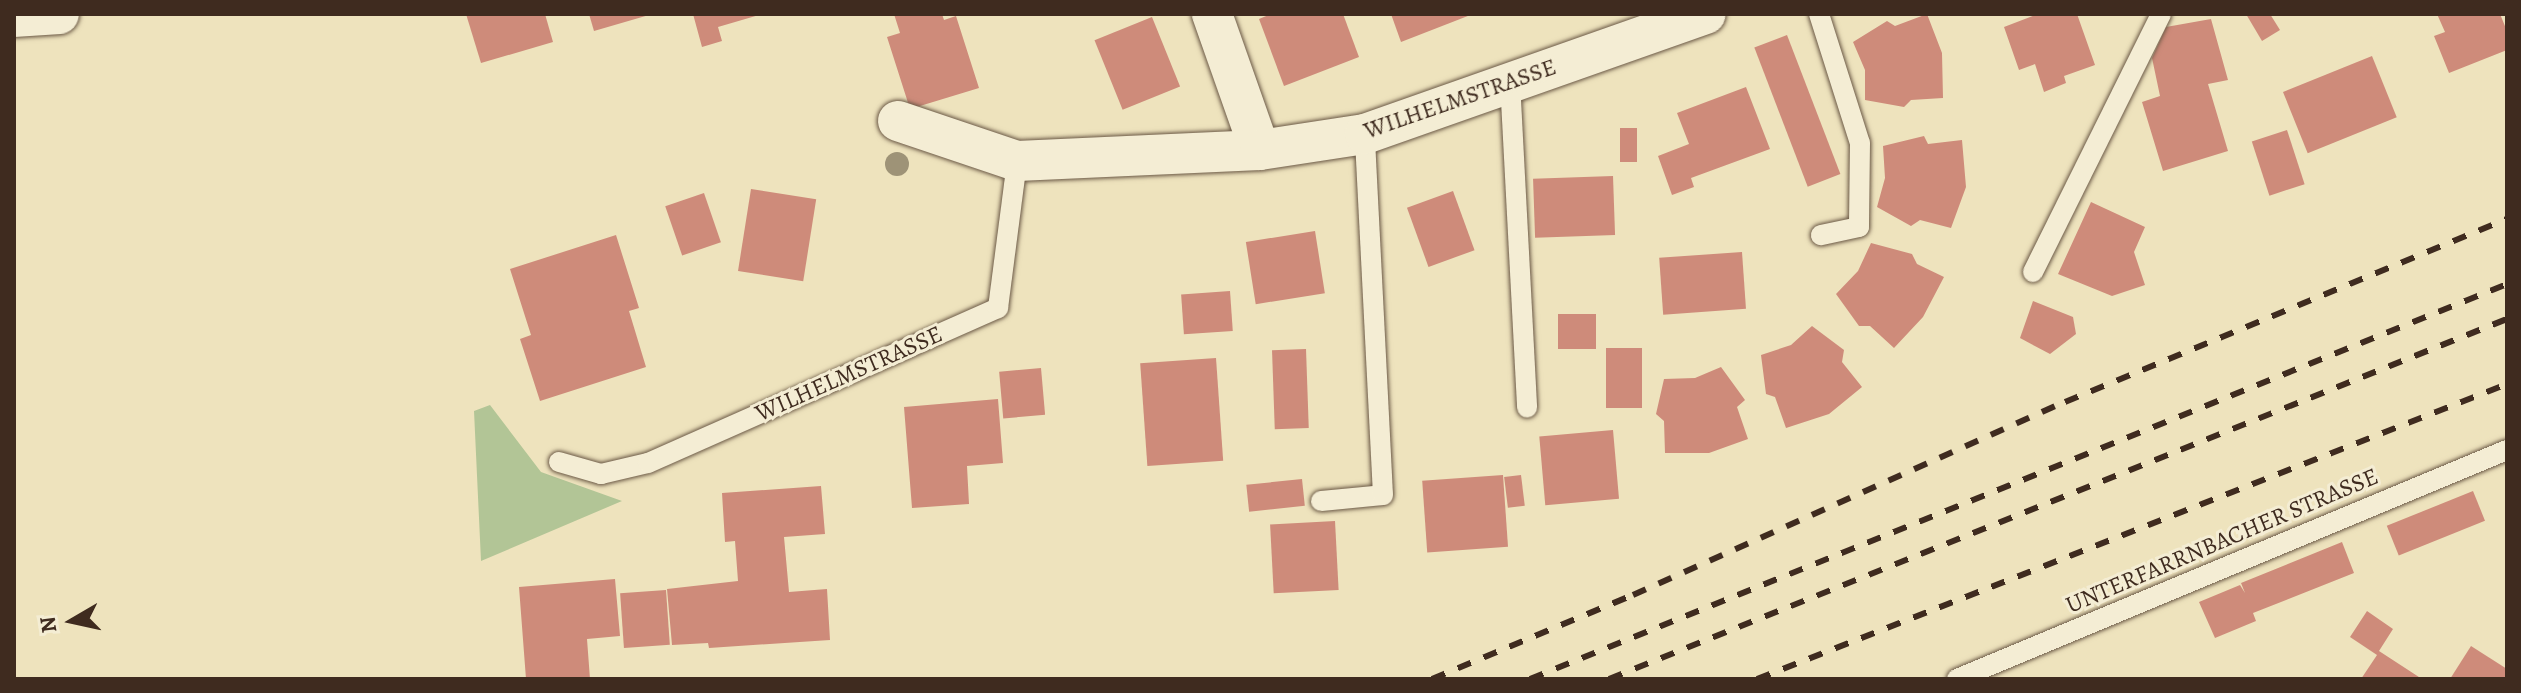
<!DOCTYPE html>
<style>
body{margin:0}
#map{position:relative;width:2521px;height:693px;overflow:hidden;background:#eee3bd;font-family:Alegreya,serif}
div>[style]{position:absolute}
.green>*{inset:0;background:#b2c596}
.building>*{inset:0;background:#ce8b7a;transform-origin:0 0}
.roads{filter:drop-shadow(0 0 2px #6b5946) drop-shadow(0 0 2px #6b5946)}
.service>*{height:20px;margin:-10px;padding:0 10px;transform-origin:10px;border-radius:10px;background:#f4edd4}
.minor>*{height:40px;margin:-20px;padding:0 20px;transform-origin:20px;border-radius:20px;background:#f4edd4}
.rail>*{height:6px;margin-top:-3px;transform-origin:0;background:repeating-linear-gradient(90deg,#3f2b1f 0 14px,transparent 0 28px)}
.trees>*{width:24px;height:24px;margin:-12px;border-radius:50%;background:#9e9377}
span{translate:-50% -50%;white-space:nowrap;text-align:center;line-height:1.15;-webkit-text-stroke:6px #f4edd4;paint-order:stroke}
.street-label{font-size:24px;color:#3f2b1f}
.frame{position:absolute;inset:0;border:16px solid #3f2b1f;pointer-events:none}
.north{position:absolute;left:32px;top:581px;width:80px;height:80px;-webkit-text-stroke:6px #f4edd4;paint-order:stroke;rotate:261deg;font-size:22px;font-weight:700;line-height:32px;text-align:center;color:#3f2b1f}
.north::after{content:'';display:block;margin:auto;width:28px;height:36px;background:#3f2b1f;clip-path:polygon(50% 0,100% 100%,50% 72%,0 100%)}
</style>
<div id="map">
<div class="green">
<div style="clip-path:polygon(490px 405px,541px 472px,622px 501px,481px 561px,474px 411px)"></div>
</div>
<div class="building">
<div style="clip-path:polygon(466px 14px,545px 14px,553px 42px,481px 63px)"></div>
<div style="clip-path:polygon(589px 14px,649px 14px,649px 15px,594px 31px)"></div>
<div style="clip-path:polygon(693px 14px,759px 14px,759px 15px,718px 27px,722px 41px,702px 47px)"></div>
<div style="clip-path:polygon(894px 14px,942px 14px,944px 20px,956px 16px,979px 88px,910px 109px,887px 37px,900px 33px)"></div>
<div style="clip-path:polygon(1271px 14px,1343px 14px,1359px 57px,1284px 86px,1259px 19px)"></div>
<div style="clip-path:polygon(1391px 14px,1473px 14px,1401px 42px)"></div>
<div style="clip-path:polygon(1927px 14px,1942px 53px,1943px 98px,1911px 100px,1904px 107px,1865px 100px,1865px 70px,1853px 42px,1887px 21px,1895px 26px)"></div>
<div style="clip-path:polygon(2038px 14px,2077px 14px,2095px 65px,2064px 76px,2066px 83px,2044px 92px,2035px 64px,2019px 70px,2004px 27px)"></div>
<div style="clip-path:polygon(2246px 14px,2270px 14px,2280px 30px,2262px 41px)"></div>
<div style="clip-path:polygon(2437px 14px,2500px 14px,2507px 31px,2507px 50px,2449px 73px,2434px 36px,2445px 32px)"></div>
<div style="left:1152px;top:17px;width:75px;height:62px;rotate:68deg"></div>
<div style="clip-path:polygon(2211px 19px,2228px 80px,2208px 84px,2228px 151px,2163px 171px,2142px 102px,2160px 96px,2152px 58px,2166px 27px)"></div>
<div style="left:1787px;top:35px;width:149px;height:35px;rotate:69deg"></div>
<div style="left:2372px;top:56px;width:66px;height:96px;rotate:68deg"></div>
<div style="clip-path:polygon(1746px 87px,1770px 149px,1691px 178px,1694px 187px,1672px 195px,1658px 156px,1689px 144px,1677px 113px)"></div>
<div style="left:1620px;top:128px;width:17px;height:34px"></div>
<div style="left:2287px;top:130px;width:57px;height:37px;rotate:72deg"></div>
<div style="clip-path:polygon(1924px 136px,1928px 144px,1962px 140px,1966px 187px,1951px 228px,1920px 220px,1911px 226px,1877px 207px,1885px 178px,1883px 146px)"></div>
<div style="left:1613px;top:176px;width:59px;height:80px;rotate:88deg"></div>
<div style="left:751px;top:189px;width:66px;height:83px;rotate:9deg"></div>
<div style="left:1453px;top:191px;width:63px;height:49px;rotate:70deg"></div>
<div style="left:704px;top:193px;width:52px;height:41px;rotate:71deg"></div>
<div style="clip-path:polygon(2091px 202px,2145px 227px,2134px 252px,2145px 285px,2112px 296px,2058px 274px)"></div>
<div style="left:1315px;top:231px;width:63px;height:70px;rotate:81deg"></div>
<div style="clip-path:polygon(616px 235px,639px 308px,629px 311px,646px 367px,540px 401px,520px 339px,531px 335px,510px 269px)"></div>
<div style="clip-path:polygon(1871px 243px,1912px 254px,1917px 264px,1944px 277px,1923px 317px,1894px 348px,1870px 326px,1859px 326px,1836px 294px,1858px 271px)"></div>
<div style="left:1742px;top:252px;width:57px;height:83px;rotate:86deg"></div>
<div style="left:1230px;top:291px;width:40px;height:49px;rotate:86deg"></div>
<div style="clip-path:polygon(2033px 301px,2073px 317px,2076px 334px,2050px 354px,2020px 338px)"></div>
<div style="left:1558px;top:314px;width:38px;height:35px"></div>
<div style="clip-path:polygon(1812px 326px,1844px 350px,1842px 362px,1862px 387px,1829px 414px,1786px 428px,1775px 397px,1766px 394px,1761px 355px,1791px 345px)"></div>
<div style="left:1606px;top:348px;width:36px;height:60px"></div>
<div style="left:1306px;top:349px;width:79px;height:34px;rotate:88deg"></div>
<div style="left:1216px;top:358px;width:103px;height:76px;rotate:86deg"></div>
<div style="clip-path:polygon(1721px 367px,1745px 400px,1737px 407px,1748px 439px,1709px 453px,1665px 453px,1664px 421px,1656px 414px,1664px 379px,1695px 378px)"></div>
<div style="left:1041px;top:368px;width:47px;height:42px;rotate:85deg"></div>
<div style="clip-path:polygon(998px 399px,1003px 463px,967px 466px,969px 504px,912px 508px,904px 407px)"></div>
<div style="left:1613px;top:430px;width:69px;height:74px;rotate:85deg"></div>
<div style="left:1503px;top:475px;width:72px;height:81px;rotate:86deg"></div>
<div style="left:1521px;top:475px;width:31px;height:17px;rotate:83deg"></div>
<div style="left:1302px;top:479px;width:27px;height:56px;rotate:84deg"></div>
<div style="clip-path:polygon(821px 486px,825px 534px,784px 537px,789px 592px,827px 589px,830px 640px,709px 648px,708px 643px,672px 645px,667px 589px,738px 581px,735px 541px,725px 542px,722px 493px)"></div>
<div style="left:2473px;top:491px;width:32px;height:93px;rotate:68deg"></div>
<div style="left:1335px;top:521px;width:69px;height:65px;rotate:87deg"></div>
<div style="clip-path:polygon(2342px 542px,2354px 573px,2253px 613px,2256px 621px,2215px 638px,2199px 602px,2240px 585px,2245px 593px,2241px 583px)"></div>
<div style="clip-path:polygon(615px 579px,620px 636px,587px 639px,590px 679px,526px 679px,519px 587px)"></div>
<div style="left:666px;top:590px;width:55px;height:46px;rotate:86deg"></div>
<div style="clip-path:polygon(2367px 611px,2393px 629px,2379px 651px,2422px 679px,2361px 679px,2377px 655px,2350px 637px)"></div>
<div style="clip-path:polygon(2471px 646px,2507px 669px,2507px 679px,2450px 679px)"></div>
</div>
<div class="roads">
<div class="service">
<div style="left:1819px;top:14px;width:135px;rotate:72.4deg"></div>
<div style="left:1860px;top:143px;width:84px;rotate:90.7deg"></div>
<div style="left:1859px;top:227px;width:39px;rotate:168deg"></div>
<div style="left:1510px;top:81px;width:327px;rotate:87deg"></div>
<div style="left:2033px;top:272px;width:288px;rotate:-63.6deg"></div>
<div style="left:559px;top:462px;width:44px;rotate:15.9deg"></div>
<div style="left:601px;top:474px;width:48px;rotate:-13.2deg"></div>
<div style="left:648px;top:463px;width:383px;rotate:-23.9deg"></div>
<div style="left:998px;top:308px;width:148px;rotate:-82.6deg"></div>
<div style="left:1321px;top:501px;width:62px;rotate:-5.5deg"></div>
<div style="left:1383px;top:495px;width:361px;rotate:-92.9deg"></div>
<div style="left:1957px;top:679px;width:596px;rotate:-22.61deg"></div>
</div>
<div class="minor">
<div style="left:1212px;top:14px;width:144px;rotate:70.6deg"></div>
<div style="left:14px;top:17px;width:45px;rotate:-3.8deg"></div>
<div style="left:898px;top:121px;width:126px;rotate:18.6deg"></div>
<div style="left:1017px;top:161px;width:243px;rotate:-2.6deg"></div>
<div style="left:1260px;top:150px;width:106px;rotate:-8.7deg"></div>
<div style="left:1365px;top:134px;width:361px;rotate:-19.4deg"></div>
</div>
</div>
<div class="rail">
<div style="left:1432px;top:679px;width:218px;rotate:-22.7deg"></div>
<div style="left:1633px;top:595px;width:473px;rotate:-24.1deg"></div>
<div style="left:2065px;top:402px;width:478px;rotate:-22.5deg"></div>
<div style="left:1530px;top:679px;width:1054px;rotate:-22.01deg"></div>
<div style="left:1609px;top:679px;width:967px;rotate:-21.85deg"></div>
<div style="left:1757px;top:679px;width:806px;rotate:-21.47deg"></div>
</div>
<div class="trees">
<div style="left:897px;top:164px"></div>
</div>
<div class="street-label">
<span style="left:1460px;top:99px;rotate:-19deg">WILHELMSTRASSE</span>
<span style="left:849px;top:374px;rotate:-24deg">WILHELMSTRASSE</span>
<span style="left:2222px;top:541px;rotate:-23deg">UNTERFARRNBACHER STRASSE</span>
</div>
<div class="frame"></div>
<div class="north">N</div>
</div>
